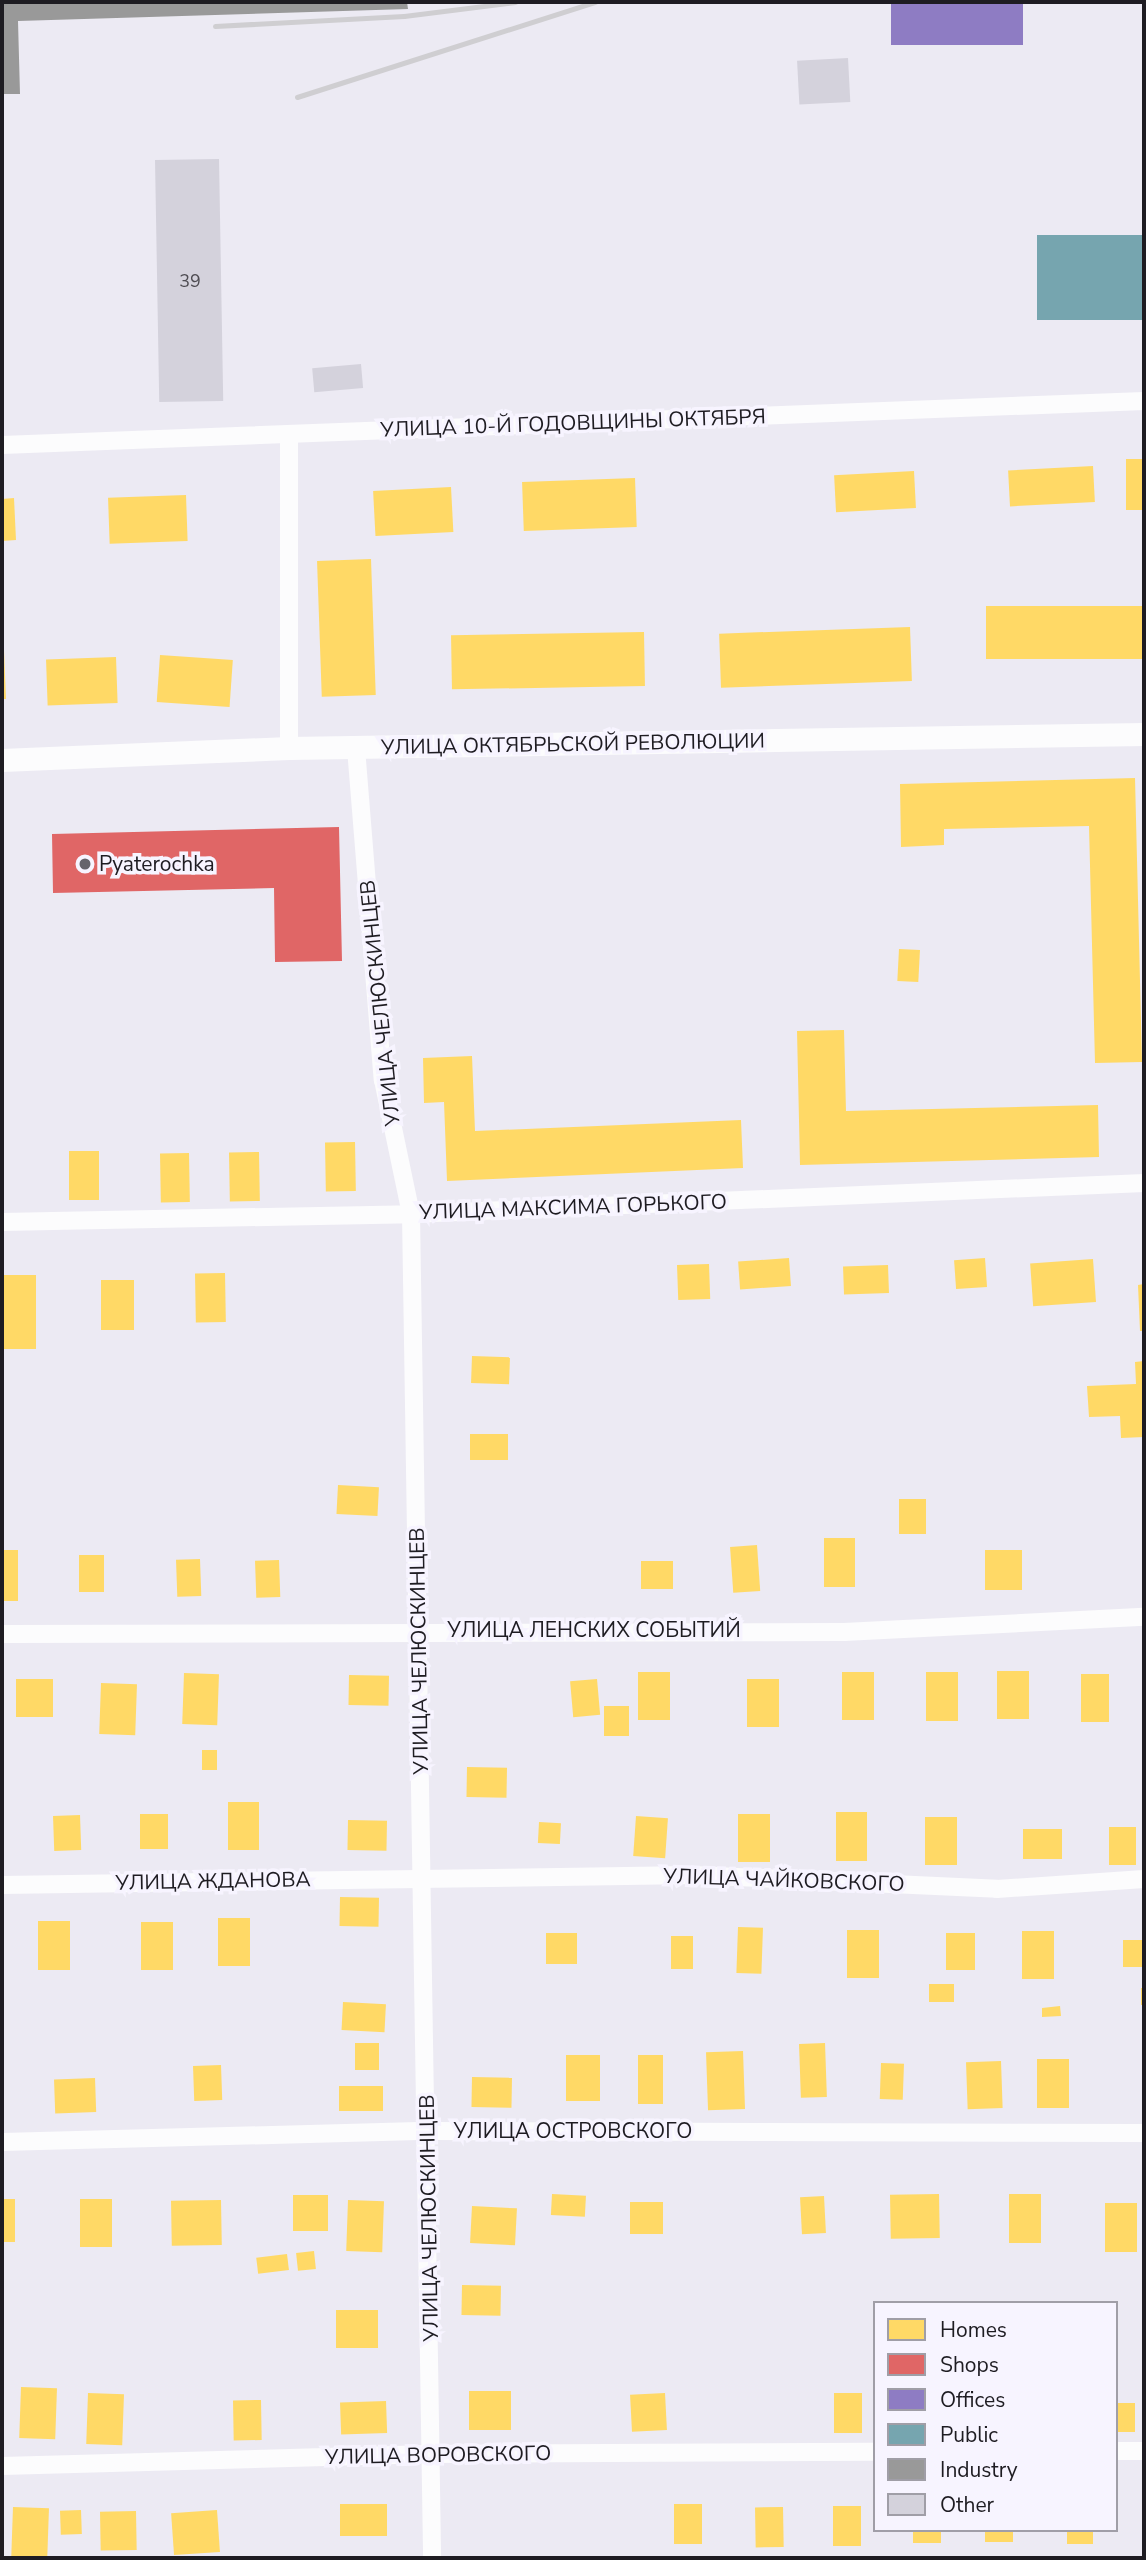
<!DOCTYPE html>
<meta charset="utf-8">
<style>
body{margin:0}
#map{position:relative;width:1146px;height:2560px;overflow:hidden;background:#eceaf3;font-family:"Nunito Sans",sans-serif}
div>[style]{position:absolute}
.homes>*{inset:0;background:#ffd966;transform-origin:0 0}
.shops>*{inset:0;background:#e06666}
.offices>*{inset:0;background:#8e7cc3;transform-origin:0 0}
.public>*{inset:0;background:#76a5af;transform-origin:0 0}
.industry>*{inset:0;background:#999}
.building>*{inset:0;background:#d4d2dc;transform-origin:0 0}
.minor>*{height:18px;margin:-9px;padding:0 9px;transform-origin:9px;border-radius:9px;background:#fcfcfd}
.tertiary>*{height:23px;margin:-11.5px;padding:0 11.5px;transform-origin:11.5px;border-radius:11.5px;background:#fcfcfd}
.rail>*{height:5px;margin:-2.5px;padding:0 2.5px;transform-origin:2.5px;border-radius:2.5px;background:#cfced1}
.dots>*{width:19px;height:19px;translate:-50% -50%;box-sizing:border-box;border:4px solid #f7f4ff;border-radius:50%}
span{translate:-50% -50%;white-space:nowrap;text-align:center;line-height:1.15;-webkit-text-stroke:7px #f7f4ff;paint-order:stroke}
.number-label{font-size:18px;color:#4e4c52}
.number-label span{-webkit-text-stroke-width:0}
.street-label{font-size:21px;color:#1e1c22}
.poi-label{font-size:21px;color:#1e1c22}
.left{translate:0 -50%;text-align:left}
.frame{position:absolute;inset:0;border:4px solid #1e1c22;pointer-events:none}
.legend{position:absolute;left:873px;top:2301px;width:245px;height:231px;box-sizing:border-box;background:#f7f4ff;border:2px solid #a09ea7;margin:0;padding:9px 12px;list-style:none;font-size:21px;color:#1e1c22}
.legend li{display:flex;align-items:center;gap:14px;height:35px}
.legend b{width:35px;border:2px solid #a09ea7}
</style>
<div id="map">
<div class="homes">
<div style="left:1144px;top:459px;width:51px;height:18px;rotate:90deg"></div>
<div style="left:1093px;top:466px;width:36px;height:85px;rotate:87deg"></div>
<div style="left:914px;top:471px;width:37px;height:80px;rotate:87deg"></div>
<div style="left:635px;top:478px;width:49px;height:113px;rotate:88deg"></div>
<div style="left:451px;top:487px;width:45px;height:78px;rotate:87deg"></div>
<div style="left:186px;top:495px;width:46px;height:78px;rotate:88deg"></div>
<div style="clip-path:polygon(14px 498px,16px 540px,2px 541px,2px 499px)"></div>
<div style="left:371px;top:559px;width:136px;height:54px;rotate:88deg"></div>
<div style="left:1144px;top:606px;width:53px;height:158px;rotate:90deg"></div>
<div style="left:910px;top:627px;width:54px;height:191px;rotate:88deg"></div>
<div style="left:644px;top:632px;width:54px;height:193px;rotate:89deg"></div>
<div style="clip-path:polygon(2px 650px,4px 650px,6px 699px,2px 699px)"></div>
<div style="left:160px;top:655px;width:73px;height:47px;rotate:4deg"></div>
<div style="left:116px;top:657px;width:46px;height:70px;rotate:88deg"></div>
<div style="clip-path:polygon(1135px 778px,1142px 1062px,1095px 1063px,1089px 826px,944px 829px,944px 845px,901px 847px,900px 784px)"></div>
<div style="left:899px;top:949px;width:21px;height:32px;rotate:3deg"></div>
<div style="clip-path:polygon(844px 1030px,846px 1111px,1098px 1105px,1099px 1157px,800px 1165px,797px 1031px)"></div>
<div style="clip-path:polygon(472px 1056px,475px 1131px,741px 1120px,743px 1168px,447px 1181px,444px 1102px,424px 1103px,423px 1058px)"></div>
<div style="left:355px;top:1142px;width:49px;height:30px;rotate:89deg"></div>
<div style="left:69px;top:1151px;width:30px;height:49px"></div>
<div style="left:259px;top:1152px;width:49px;height:30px;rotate:89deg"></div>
<div style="left:189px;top:1153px;width:49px;height:29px;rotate:89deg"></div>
<div style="left:789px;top:1258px;width:28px;height:51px;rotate:86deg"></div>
<div style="left:985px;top:1258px;width:29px;height:31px;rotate:86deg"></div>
<div style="left:1093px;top:1259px;width:43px;height:63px;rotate:86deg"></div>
<div style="left:709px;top:1264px;width:35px;height:32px;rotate:88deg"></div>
<div style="left:888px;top:1265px;width:28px;height:45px;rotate:88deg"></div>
<div style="left:225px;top:1273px;width:49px;height:30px;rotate:89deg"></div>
<div style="left:2px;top:1275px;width:34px;height:74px"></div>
<div style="left:134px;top:1280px;width:50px;height:33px;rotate:90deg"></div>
<div style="clip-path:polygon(1144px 1284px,1144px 1331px,1140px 1331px,1138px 1285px)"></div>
<div style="left:472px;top:1356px;width:38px;height:27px;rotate:2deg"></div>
<div style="clip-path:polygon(1144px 1361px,1144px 1437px,1121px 1438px,1120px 1416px,1089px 1417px,1087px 1386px,1136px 1384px,1135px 1362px)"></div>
<div style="left:470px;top:1434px;width:38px;height:26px"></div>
<div style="left:338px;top:1485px;width:41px;height:29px;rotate:3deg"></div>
<div style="left:899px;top:1499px;width:27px;height:35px"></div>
<div style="left:824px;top:1538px;width:31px;height:49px"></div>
<div style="left:757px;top:1545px;width:46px;height:27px;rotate:86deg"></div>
<div style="left:2px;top:1550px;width:16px;height:51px"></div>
<div style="left:985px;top:1550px;width:37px;height:40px"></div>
<div style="left:104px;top:1555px;width:37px;height:25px;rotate:90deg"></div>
<div style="left:200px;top:1559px;width:37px;height:24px;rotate:88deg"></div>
<div style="left:279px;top:1560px;width:37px;height:24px;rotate:88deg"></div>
<div style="left:641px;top:1561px;width:32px;height:28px"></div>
<div style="left:997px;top:1671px;width:32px;height:48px"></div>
<div style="left:638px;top:1672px;width:32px;height:48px"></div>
<div style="left:842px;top:1672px;width:32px;height:48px"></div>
<div style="left:926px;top:1672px;width:32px;height:49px"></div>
<div style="left:184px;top:1673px;width:35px;height:51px;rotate:2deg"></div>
<div style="left:1081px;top:1674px;width:28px;height:48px"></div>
<div style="left:349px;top:1675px;width:40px;height:30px;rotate:1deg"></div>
<div style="left:53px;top:1679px;width:38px;height:37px;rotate:90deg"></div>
<div style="left:597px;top:1679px;width:36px;height:27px;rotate:85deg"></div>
<div style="left:747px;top:1679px;width:32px;height:48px"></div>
<div style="left:101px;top:1683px;width:36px;height:51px;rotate:2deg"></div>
<div style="left:604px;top:1706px;width:25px;height:30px"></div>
<div style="left:202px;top:1750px;width:15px;height:20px"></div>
<div style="left:467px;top:1767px;width:40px;height:30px;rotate:1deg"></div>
<div style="left:228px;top:1802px;width:31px;height:48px"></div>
<div style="left:836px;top:1812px;width:31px;height:49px"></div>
<div style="left:140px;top:1814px;width:28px;height:35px"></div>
<div style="left:738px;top:1814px;width:32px;height:48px"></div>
<div style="left:80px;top:1815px;width:35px;height:27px;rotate:88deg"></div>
<div style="left:636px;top:1816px;width:32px;height:40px;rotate:4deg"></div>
<div style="left:925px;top:1817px;width:32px;height:48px"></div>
<div style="left:348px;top:1820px;width:39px;height:30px;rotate:1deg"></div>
<div style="left:539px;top:1822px;width:22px;height:21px;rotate:3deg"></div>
<div style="left:1109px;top:1827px;width:27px;height:38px"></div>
<div style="left:1023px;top:1829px;width:39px;height:30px"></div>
<div style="left:340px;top:1897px;width:39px;height:29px;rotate:1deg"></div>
<div style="left:218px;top:1918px;width:32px;height:48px"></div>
<div style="left:38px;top:1921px;width:32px;height:49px"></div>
<div style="left:141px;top:1922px;width:32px;height:48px"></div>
<div style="left:738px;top:1927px;width:25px;height:46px;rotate:2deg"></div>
<div style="left:847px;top:1930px;width:32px;height:48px"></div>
<div style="left:1022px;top:1931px;width:32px;height:48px"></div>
<div style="left:546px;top:1933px;width:31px;height:31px"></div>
<div style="left:946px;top:1933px;width:29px;height:37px"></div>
<div style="left:671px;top:1936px;width:22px;height:33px"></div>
<div style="left:1123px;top:1940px;width:21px;height:27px"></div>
<div style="left:929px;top:1984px;width:25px;height:18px"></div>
<div style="left:1141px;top:1988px;width:3px;height:17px"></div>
<div style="left:343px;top:2002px;width:43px;height:28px;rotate:3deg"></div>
<div style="clip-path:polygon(1060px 2006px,1061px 2016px,1042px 2017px,1042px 2008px)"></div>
<div style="left:355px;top:2043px;width:24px;height:27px"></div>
<div style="left:825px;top:2043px;width:54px;height:26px;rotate:88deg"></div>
<div style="left:743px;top:2051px;width:58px;height:37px;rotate:88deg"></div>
<div style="left:566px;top:2055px;width:34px;height:46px"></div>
<div style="left:638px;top:2055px;width:25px;height:49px"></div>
<div style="left:1069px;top:2059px;width:49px;height:32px;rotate:90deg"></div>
<div style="left:1001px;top:2061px;width:47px;height:35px;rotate:88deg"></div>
<div style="left:881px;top:2063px;width:23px;height:36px;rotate:2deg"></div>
<div style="left:221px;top:2065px;width:35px;height:28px;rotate:88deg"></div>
<div style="left:472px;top:2077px;width:40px;height:30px;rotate:1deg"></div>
<div style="left:95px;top:2078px;width:34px;height:41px;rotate:88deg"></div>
<div style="left:339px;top:2086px;width:44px;height:25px"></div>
<div style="left:552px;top:2194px;width:34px;height:21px;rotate:3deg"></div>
<div style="left:939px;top:2194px;width:44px;height:49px;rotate:89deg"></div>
<div style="left:1009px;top:2194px;width:32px;height:49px"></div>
<div style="left:293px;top:2195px;width:35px;height:36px"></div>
<div style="left:824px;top:2196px;width:37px;height:24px;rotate:87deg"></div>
<div style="left:2px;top:2199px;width:13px;height:43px"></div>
<div style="left:80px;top:2199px;width:32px;height:48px"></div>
<div style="left:221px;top:2200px;width:45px;height:50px;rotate:89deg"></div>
<div style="left:348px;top:2200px;width:36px;height:51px;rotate:2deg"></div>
<div style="left:630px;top:2202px;width:33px;height:32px"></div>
<div style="left:1105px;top:2203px;width:32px;height:49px"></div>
<div style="left:472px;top:2206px;width:45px;height:37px;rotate:3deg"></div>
<div style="left:314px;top:2251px;width:18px;height:18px;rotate:84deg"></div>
<div style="left:287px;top:2254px;width:16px;height:31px;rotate:83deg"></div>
<div style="left:462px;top:2285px;width:39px;height:30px;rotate:1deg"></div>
<div style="left:336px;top:2310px;width:42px;height:38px"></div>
<div style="left:21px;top:2387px;width:36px;height:51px;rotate:2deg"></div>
<div style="left:469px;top:2391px;width:42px;height:39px"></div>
<div style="left:88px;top:2393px;width:36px;height:51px;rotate:2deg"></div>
<div style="left:665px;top:2393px;width:37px;height:35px;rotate:87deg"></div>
<div style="left:862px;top:2393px;width:40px;height:28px;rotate:90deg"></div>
<div style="left:261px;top:2400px;width:40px;height:28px;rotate:89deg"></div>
<div style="left:386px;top:2401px;width:32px;height:46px;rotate:88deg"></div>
<div style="left:1116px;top:2403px;width:19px;height:29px"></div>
<div style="left:387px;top:2504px;width:32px;height:47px;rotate:90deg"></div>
<div style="left:674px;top:2504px;width:28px;height:40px"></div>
<div style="left:861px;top:2506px;width:40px;height:28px;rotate:90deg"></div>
<div style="left:13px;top:2507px;width:36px;height:50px;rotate:2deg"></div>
<div style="left:783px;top:2507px;width:40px;height:28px;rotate:89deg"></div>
<div style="left:81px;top:2510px;width:24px;height:21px;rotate:88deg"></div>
<div style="left:217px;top:2510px;width:42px;height:46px;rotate:86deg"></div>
<div style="left:136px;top:2511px;width:39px;height:36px;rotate:89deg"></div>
<div style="left:913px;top:2530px;width:28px;height:13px"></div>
<div style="left:985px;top:2530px;width:28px;height:12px"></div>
<div style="left:1067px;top:2530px;width:26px;height:14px"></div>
</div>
<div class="shops">
<div style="clip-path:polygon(339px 827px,342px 961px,275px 962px,274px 888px,53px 893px,52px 834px)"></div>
</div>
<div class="offices">
<div style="left:891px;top:2px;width:132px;height:43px"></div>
</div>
<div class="public">
<div style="left:1144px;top:235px;width:85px;height:107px;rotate:90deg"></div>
</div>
<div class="industry">
<div style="clip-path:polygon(2px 2px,407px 2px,408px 9px,18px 21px,20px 94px,2px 94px)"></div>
</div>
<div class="building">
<div style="left:848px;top:58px;width:44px;height:51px;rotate:87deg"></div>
<div style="left:219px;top:159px;width:242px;height:64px;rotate:89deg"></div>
<div style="left:361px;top:364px;width:24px;height:49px;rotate:85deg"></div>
</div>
<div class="minor">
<div style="left:2px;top:445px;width:1143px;rotate:-2.21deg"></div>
<div style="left:289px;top:748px;width:314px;rotate:-90deg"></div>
<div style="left:356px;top:748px;width:333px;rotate:85.4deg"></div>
<div style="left:383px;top:1080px;width:137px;rotate:78.2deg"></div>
<div style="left:411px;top:1214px;width:1344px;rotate:89.1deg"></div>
<div style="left:2px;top:1222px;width:409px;rotate:-1.1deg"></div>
<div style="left:411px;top:1214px;width:734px;rotate:-2.42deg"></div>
<div style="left:2px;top:1634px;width:842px;rotate:-0.14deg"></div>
<div style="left:844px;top:1632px;width:300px;rotate:-2.9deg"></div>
<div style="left:2px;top:1885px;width:691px;rotate:-0.83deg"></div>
<div style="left:693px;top:1875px;width:304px;rotate:2.6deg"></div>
<div style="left:997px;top:1889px;width:147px;rotate:-3.9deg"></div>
<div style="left:2px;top:2142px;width:426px;rotate:-1.5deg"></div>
<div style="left:428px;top:2131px;width:716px;rotate:0.16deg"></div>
<div style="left:1116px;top:2451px;width:28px"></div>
<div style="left:2px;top:2466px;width:429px;rotate:-1.6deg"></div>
<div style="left:431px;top:2454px;width:444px;rotate:-0.3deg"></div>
</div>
<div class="tertiary">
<div style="left:2px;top:760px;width:287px;rotate:-2.4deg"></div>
<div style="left:289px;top:748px;width:855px;rotate:-0.94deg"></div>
</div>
<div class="rail">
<div style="left:215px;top:26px;width:189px;rotate:-3deg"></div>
<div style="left:404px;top:16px;width:112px;rotate:-7.2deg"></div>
<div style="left:297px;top:97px;width:313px;rotate:-17.7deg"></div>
</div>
<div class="dots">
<div style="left:85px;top:864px;background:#66646b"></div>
</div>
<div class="number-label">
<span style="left:190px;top:281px">39</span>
</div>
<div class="street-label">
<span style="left:573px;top:423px;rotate:-2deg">УЛИЦА 10-Й ГОДОВЩИНЫ ОКТЯБРЯ</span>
<span style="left:573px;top:744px;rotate:-1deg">УЛИЦА ОКТЯБРЬСКОЙ РЕВОЛЮЦИИ</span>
<span style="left:380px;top:1003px;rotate:-96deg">УЛИЦА ЧЕЛЮСКИНЦЕВ</span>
<span style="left:573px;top:1207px;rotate:-2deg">УЛИЦА МАКСИМА ГОРЬКОГО</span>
<span style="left:594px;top:1630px">УЛИЦА ЛЕНСКИХ СОБЫТИЙ</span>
<span style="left:419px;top:1651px;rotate:-91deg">УЛИЦА ЧЕЛЮСКИНЦЕВ</span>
<span style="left:784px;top:1880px;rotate:2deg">УЛИЦА ЧАЙКОВСКОГО</span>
<span style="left:213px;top:1881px;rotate:-1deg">УЛИЦА ЖДАНОВА</span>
<span style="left:573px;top:2131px">УЛИЦА ОСТРОВСКОГО</span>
<span style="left:429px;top:2218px;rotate:-91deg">УЛИЦА ЧЕЛЮСКИНЦЕВ</span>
<span style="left:438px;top:2455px;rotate:-1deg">УЛИЦА ВОРОВСКОГО</span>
</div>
<div class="poi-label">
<span class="left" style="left:99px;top:864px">Pyaterochka</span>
</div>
<div class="frame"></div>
<ul class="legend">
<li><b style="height:19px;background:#ffd966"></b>Homes</li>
<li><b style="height:19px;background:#e06666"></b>Shops</li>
<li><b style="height:19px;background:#8e7cc3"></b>Offices</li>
<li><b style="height:19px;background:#76a5af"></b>Public</li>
<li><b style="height:19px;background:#999"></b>Industry</li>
<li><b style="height:19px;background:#d4d2dc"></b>Other</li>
</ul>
</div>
